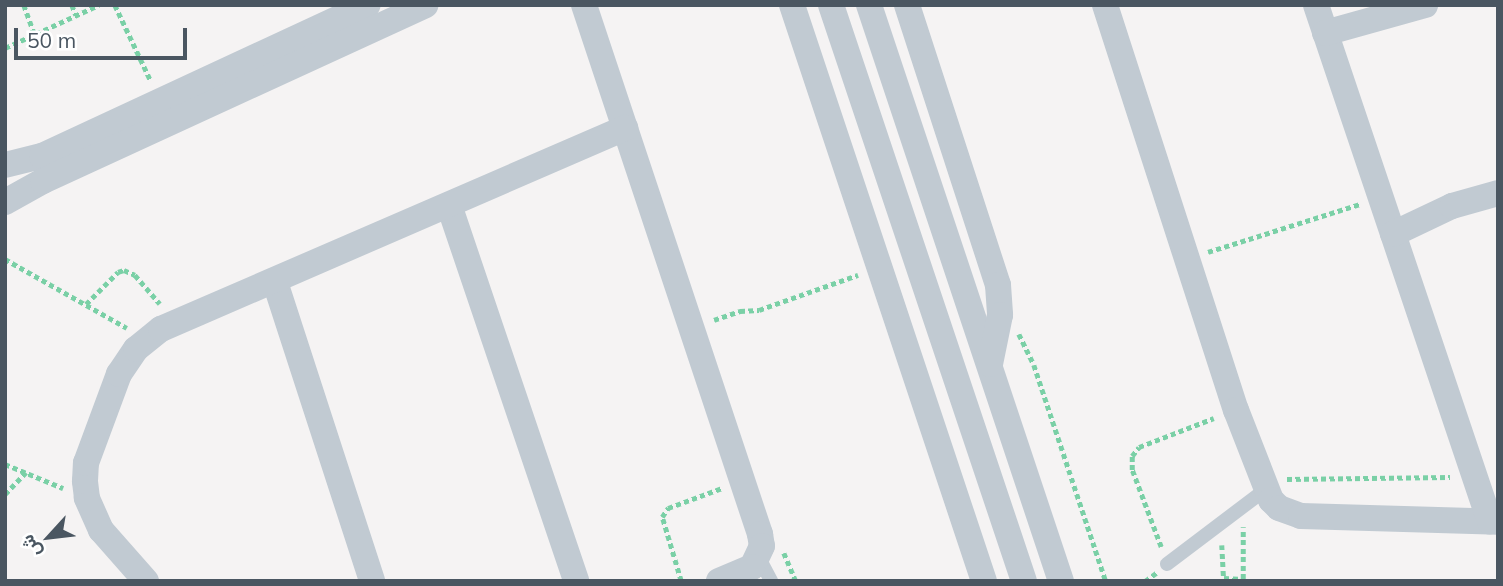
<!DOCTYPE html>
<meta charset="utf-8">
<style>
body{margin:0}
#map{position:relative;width:1503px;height:586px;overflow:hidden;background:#f5f3f3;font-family:Mulish,Vazirmatn,sans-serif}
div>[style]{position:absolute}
.path>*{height:4.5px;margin-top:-2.25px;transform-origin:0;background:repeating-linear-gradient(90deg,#7ad0a6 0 5px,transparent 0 8.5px)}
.service>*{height:14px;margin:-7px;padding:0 7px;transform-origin:7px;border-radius:7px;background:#c1cad2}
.minor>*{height:26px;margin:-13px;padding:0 13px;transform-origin:13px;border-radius:13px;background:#c1cad2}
span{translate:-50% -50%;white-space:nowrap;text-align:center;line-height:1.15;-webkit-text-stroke:5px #fff;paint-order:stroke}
.frame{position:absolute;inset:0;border:7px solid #4a5661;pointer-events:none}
.north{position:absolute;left:14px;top:502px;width:70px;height:70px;-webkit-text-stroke:5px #fff;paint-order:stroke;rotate:243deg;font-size:19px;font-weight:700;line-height:28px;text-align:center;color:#4a5661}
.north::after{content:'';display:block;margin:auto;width:24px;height:32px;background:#4a5661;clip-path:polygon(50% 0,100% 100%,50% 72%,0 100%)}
.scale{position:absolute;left:14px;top:28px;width:173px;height:32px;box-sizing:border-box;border:4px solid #4a5661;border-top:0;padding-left:9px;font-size:21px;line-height:24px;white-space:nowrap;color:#4a5661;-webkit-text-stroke:5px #fff;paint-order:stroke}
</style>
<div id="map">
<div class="path">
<div style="left:24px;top:5px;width:30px;rotate:70deg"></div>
<div style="left:72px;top:5px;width:11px;rotate:68deg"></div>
<div style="left:115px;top:5px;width:84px;rotate:64.7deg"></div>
<div style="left:5px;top:48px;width:103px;rotate:-24.6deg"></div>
<div style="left:1208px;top:252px;width:159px;rotate:-17.5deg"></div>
<div style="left:5px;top:259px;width:140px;rotate:29.5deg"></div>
<div style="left:86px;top:304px;width:45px;rotate:-45deg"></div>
<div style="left:118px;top:272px;width:6px;rotate:-18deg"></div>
<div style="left:124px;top:270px;width:12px;rotate:24deg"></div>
<div style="left:135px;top:275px;width:38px;rotate:49deg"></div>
<div style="left:714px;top:320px;width:28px;rotate:-19deg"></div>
<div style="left:740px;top:311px;width:19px;rotate:-3deg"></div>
<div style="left:759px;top:310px;width:105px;rotate:-19.5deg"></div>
<div style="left:1019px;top:334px;width:34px;rotate:64deg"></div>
<div style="left:1034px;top:365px;width:228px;rotate:71.6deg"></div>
<div style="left:5px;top:464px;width:63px;rotate:22.5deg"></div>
<div style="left:1287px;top:479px;width:163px;rotate:-0.7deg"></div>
<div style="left:5px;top:494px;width:30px;rotate:-46deg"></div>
<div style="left:1222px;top:545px;width:33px;rotate:87deg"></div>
<div style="left:1224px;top:578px;width:19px;rotate:3deg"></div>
<div style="left:1243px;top:579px;width:52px;rotate:-90deg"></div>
<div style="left:1161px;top:547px;width:82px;rotate:-110.6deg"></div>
<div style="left:1132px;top:470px;width:14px;rotate:-90deg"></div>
<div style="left:1132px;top:456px;width:11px;rotate:-52deg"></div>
<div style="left:1139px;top:447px;width:80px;rotate:-21.1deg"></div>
<div style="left:784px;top:553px;width:30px;rotate:67deg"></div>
<div style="left:681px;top:581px;width:67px;rotate:-106.5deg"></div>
<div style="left:662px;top:517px;width:11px;rotate:-56deg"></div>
<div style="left:668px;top:508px;width:58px;rotate:-20.3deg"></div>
<div style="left:1145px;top:581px;width:14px;rotate:-36deg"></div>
</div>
<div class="service">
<div style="left:759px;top:558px;width:26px;rotate:62deg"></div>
<div style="left:1167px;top:564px;width:123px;rotate:-37.1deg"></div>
</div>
<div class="minor">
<div style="left:584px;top:5px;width:558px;rotate:71.6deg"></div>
<div style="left:760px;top:534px;width:12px;rotate:81deg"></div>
<div style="left:762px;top:546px;width:23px;rotate:115deg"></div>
<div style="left:752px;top:567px;width:36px;rotate:157deg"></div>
<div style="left:792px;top:5px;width:607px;rotate:71.57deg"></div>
<div style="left:831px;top:5px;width:607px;rotate:71.48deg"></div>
<div style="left:869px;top:5px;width:607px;rotate:71.57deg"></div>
<div style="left:907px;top:5px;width:294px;rotate:72deg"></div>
<div style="left:998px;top:285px;width:30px;rotate:86deg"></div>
<div style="left:1000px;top:315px;width:50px;rotate:101.5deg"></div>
<div style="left:1105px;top:5px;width:426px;rotate:72.1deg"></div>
<div style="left:1236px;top:410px;width:97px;rotate:68.7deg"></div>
<div style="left:1271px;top:500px;width:11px;rotate:45deg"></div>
<div style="left:1279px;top:508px;width:23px;rotate:20deg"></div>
<div style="left:1301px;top:516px;width:197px;rotate:1.7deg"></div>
<div style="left:1316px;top:5px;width:545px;rotate:71.4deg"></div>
<div style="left:1325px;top:33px;width:104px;rotate:-15.6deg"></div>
<div style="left:5px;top:165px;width:38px;rotate:-14deg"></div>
<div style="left:42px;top:156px;width:359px;rotate:-24.9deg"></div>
<div style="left:5px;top:202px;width:43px;rotate:-28.9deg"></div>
<div style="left:43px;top:181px;width:421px;rotate:-24.7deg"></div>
<div style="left:449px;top:205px;width:397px;rotate:71.3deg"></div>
<div style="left:1393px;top:234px;width:65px;rotate:-25.4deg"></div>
<div style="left:1452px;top:206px;width:48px;rotate:-15.8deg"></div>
<div style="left:275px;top:282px;width:314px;rotate:72deg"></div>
<div style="left:146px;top:581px;width:68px;rotate:-131.4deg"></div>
<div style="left:101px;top:530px;width:35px;rotate:-114deg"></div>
<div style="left:87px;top:498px;width:17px;rotate:-97deg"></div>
<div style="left:85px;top:481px;width:18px;rotate:-87deg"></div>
<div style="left:86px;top:463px;width:95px;rotate:-69.7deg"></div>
<div style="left:119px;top:374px;width:30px;rotate:-56deg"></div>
<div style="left:136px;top:349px;width:32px;rotate:-39deg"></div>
<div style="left:161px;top:329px;width:506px;rotate:-23.42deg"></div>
</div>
<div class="frame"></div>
<div class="north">ش</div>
<div class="scale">50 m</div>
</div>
